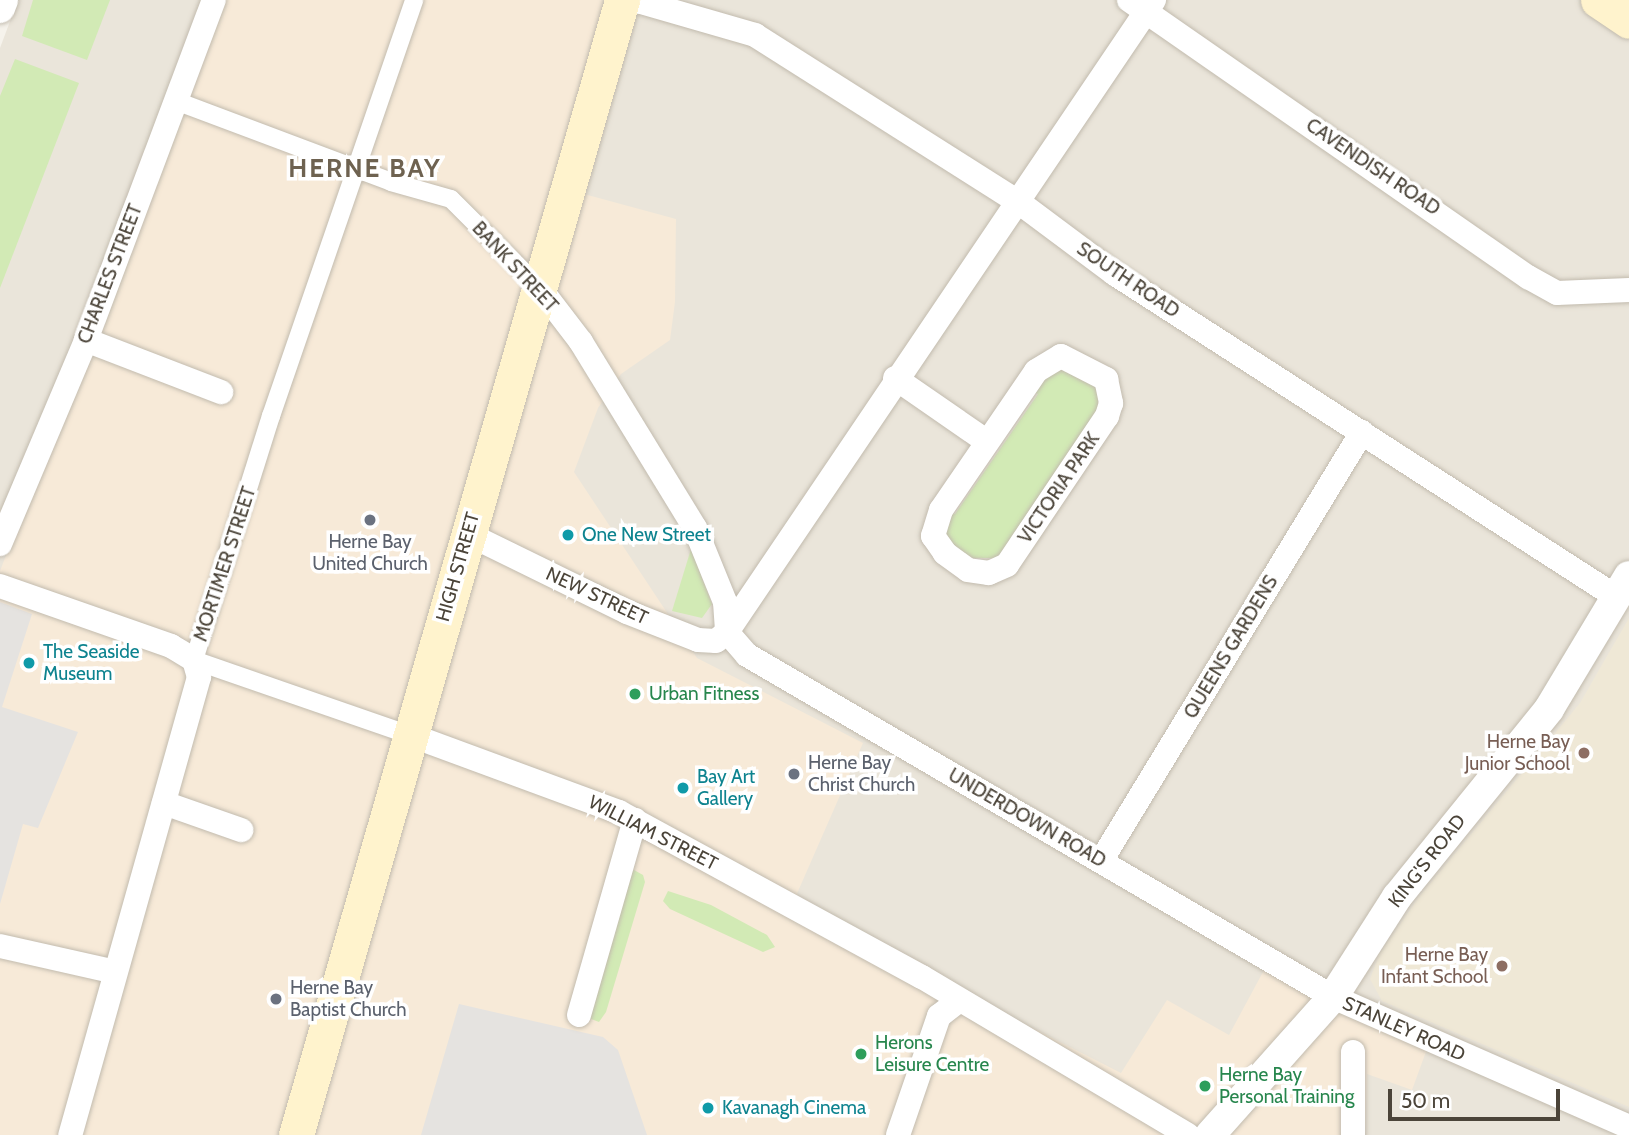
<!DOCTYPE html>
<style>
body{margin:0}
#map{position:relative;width:1629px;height:1135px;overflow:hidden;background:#f6f3ec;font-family:Cabin,sans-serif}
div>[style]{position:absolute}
.residential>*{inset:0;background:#eae5da}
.commercial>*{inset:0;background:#f7ead8}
.education>*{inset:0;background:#efe8d6}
.green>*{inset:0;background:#d2eab5}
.parking>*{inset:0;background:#e5e3e0}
.roads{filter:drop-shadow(0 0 2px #c2bbae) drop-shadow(0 0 2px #c2bbae)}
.pedestrian>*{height:18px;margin:-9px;padding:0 9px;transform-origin:9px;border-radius:9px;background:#fff}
.minor>*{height:24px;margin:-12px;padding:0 12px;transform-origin:12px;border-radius:12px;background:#fff}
.tertiary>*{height:30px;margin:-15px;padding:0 15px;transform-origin:15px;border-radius:15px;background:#fff}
.secondary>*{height:35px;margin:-17.5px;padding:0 17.5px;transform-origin:17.5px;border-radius:17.5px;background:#fff3cd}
.dots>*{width:19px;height:19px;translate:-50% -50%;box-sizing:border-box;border:4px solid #fff;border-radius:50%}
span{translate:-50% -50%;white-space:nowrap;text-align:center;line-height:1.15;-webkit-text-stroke:7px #fff;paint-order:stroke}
.street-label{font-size:19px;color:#4b4439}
.culture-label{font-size:19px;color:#0d838f}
.left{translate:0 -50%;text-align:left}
.worship-label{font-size:19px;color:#5b616d}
.leisure-label{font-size:19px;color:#27864d}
.education-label{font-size:19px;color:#785e54}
.right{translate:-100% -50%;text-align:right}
.district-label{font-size:26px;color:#6e6250;font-weight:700;letter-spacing:2px}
.scale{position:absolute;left:1388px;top:1089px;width:172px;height:32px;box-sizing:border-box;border:4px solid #4b4439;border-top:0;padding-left:9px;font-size:21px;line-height:24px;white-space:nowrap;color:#4b4439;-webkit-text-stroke:5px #fff;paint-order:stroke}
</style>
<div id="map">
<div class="residential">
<div style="clip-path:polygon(18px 0,1629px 0,1629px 1135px,0 1135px,0 48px)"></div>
</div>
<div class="commercial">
<div style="clip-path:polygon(219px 0,635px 0,573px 191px,676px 219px,675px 302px,670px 340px,621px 374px,598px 408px,574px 472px,697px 658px,863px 743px,792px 905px,1121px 1073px,1167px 1000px,1229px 1035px,1270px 959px,1431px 1038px,1412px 1090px,1367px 1074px,1365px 1135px,0 1135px,0 571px)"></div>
</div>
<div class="education">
<div style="clip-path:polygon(1629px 618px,1629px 1107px,1382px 1001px,1370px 979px,1380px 953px,1419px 897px,1580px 703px)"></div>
</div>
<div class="green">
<div style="clip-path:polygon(33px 0,110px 0,87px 60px,22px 36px)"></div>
<div style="clip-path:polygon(15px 59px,79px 83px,0 288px,0 96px)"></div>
<div style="clip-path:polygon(1055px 366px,1099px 384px,1098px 409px,1000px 558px,962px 558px,945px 535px,949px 512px,955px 514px,1038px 394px,1029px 390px)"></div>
<div style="clip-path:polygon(691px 549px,712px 604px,702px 618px,672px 611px)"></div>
<div style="clip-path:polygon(634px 870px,643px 875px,645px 882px,606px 1012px,599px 1022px,586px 1017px,628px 873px)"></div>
<div style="clip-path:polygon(668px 891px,711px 905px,767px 935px,775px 947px,763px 952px,670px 909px,663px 901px)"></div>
</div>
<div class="parking">
<div style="clip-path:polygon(0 602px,32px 614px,2px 707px,78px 732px,38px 828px,23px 824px,0 904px)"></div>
<div style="clip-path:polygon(459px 1004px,603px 1037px,618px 1050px,647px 1135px,421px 1135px)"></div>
</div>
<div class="roads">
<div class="pedestrian">
<div style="left:176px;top:101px;width:230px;rotate:20.6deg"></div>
<div style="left:391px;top:182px;width:62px;rotate:15.8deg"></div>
<div style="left:451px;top:199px;width:124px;rotate:45deg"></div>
<div style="left:410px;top:735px;width:229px;rotate:-160.9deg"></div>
<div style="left:194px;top:660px;width:256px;rotate:-72.5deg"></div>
<div style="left:271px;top:416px;width:440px;rotate:-71deg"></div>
</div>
<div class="minor">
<div style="left:620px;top:0;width:21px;rotate:5deg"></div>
<div style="left:641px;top:2px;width:119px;rotate:16.1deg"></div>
<div style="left:755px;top:35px;width:314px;rotate:32.4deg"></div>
<div style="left:1020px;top:203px;width:119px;rotate:36.8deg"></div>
<div style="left:1115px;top:274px;width:598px;rotate:32.79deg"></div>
<div style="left:1129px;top:0;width:486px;rotate:34.8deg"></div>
<div style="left:1528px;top:277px;width:33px;rotate:29deg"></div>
<div style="left:1557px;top:293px;width:72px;rotate:-2.4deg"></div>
<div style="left:539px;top:287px;width:69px;rotate:52.6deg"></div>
<div style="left:581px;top:342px;width:218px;rotate:58.5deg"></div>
<div style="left:695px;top:528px;width:80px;rotate:67.9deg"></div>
<div style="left:725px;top:602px;width:30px;rotate:86deg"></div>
<div style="left:86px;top:340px;width:145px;rotate:21.1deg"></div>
<div style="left:1061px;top:356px;width:51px;rotate:27.1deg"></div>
<div style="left:1106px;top:379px;width:25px;rotate:78deg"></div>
<div style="left:1111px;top:403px;width:14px;rotate:107deg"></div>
<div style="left:1107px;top:416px;width:179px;rotate:123.9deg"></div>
<div style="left:1007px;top:565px;width:20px;rotate:156deg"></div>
<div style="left:989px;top:573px;width:21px;rotate:-172deg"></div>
<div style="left:968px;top:570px;width:29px;rotate:-144deg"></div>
<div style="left:945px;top:553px;width:21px;rotate:-125deg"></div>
<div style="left:933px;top:536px;width:27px;rotate:-73deg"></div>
<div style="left:941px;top:510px;width:168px;rotate:-55.6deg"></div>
<div style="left:1036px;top:371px;width:29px;rotate:-31deg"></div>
<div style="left:895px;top:378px;width:111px;rotate:34.7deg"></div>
<div style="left:468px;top:534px;width:177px;rotate:26.1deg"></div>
<div style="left:627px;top:612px;width:76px;rotate:21.5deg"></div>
<div style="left:698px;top:640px;width:18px;rotate:3deg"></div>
<div style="left:716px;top:641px;width:14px;rotate:-39deg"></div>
<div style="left:727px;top:632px;width:763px;rotate:-55.96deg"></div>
<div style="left:0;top:544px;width:221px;rotate:-67.1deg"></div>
<div style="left:86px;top:340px;width:363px;rotate:-69.4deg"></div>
<div style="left:0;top:586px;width:181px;rotate:19.3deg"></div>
<div style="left:171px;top:646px;width:27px;rotate:31deg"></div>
<div style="left:194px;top:660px;width:18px;rotate:74deg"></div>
<div style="left:199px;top:677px;width:476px;rotate:105.7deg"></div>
<div style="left:727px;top:632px;width:30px;rotate:49deg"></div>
<div style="left:747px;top:655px;width:678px;rotate:30.27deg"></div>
<div style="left:1333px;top:997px;width:323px;rotate:23.7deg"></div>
<div style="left:410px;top:735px;width:223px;rotate:20.2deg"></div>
<div style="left:619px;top:812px;width:345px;rotate:28.6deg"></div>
<div style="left:922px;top:977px;width:309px;rotate:30.7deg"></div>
<div style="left:164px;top:803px;width:82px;rotate:19.3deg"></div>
<div style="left:1101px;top:861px;width:502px;rotate:-58.68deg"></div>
<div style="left:0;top:946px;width:118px;rotate:12.7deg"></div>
<div style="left:579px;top:1015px;width:203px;rotate:-74deg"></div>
<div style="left:898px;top:1135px;width:126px;rotate:-71deg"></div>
<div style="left:939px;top:1016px;width:24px;rotate:-38deg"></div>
<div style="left:1353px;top:1135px;width:83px;rotate:-90deg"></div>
</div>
<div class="tertiary">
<div style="left:0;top:8px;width:9px;rotate:-69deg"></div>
<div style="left:1210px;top:1135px;width:185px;rotate:-48.3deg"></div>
<div style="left:1333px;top:997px;width:119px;rotate:-57.4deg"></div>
<div style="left:1397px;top:897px;width:242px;rotate:-51deg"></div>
<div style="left:1549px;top:709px;width:155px;rotate:-59deg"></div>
</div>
<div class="secondary">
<div style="left:1598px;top:0;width:37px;rotate:34deg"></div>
<div style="left:296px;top:1135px;width:1181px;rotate:-73.97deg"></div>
</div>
</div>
<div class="dots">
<div style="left:370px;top:520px;background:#6b7280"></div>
<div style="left:568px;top:535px;background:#0f9aa8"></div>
<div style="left:29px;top:663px;background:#0f9aa8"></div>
<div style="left:635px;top:694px;background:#2e9e5b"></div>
<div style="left:1584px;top:753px;background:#8d6e63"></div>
<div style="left:794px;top:774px;background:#6b7280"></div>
<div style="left:683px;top:788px;background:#0f9aa8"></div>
<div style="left:1502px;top:966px;background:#8d6e63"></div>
<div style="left:276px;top:999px;background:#6b7280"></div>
<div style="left:861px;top:1054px;background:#2e9e5b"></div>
<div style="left:1205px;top:1086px;background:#2e9e5b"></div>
<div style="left:708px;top:1108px;background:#0f9aa8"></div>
</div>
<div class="street-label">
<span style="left:1373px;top:167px;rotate:34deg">CAVENDISH ROAD</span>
<span style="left:515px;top:267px;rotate:47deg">BANK STREET</span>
<span style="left:110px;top:274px;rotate:-69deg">CHARLES STREET</span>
<span style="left:1128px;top:280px;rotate:34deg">SOUTH ROAD</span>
<span style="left:1059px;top:488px;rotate:-56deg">VICTORIA PARK</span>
<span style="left:225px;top:564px;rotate:-72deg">MORTIMER STREET</span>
<span style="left:458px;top:567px;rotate:-74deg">HIGH STREET</span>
<span style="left:597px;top:596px;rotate:25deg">NEW STREET</span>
<span style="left:1231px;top:647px;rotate:-59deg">QUEENS GARDENS</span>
<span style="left:1027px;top:818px;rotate:30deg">UNDERDOWN ROAD</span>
<span style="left:653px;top:833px;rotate:27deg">WILLIAM STREET</span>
<span style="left:1427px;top:861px;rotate:-52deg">KING'S ROAD</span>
<span style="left:1404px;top:1029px;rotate:24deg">STANLEY ROAD</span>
</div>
<div class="culture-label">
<span class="left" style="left:582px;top:535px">One New Street</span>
<span class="left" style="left:43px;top:663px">The Seaside<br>Museum</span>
<span class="left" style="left:697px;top:788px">Bay Art<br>Gallery</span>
<span class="left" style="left:722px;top:1108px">Kavanagh Cinema</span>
</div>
<div class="worship-label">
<span style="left:370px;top:553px">Herne Bay<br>United Church</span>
<span class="left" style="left:808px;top:774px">Herne Bay<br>Christ Church</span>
<span class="left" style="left:290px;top:999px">Herne Bay<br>Baptist Church</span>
</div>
<div class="leisure-label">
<span class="left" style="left:649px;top:694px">Urban Fitness</span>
<span class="left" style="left:875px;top:1054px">Herons<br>Leisure Centre</span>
<span class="left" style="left:1219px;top:1086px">Herne Bay<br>Personal Training</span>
</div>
<div class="education-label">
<span class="right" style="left:1570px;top:753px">Herne Bay<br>Junior School</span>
<span class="right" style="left:1488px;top:966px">Herne Bay<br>Infant School</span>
</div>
<div class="district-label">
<span style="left:365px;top:169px">HERNE BAY</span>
</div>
<div class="scale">50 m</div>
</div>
